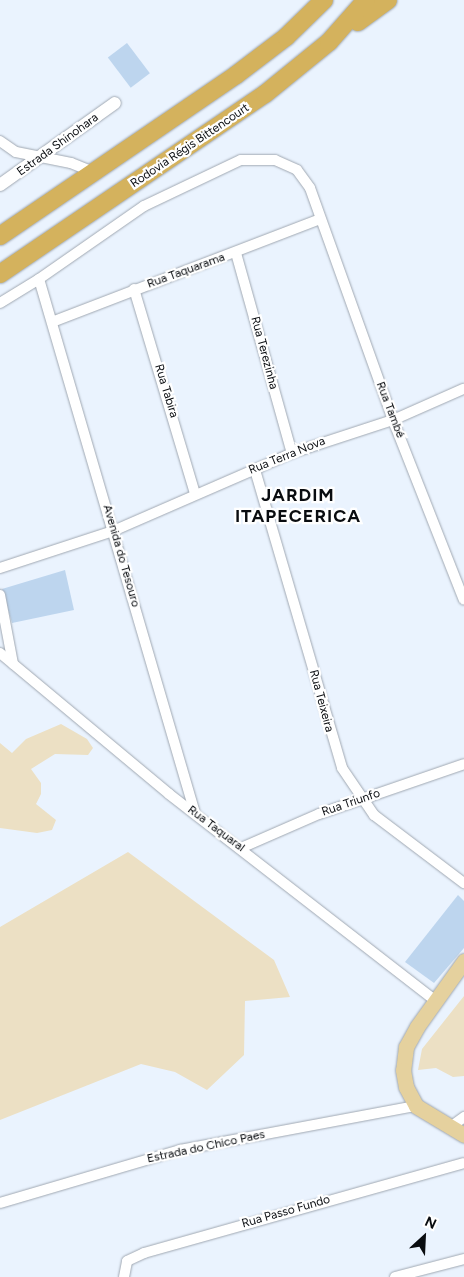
<!DOCTYPE html>
<meta charset="utf-8">
<style>
body{margin:0}
#map{position:relative;width:464px;height:1277px;overflow:hidden;background:#eaf3fe;font-family:Figtree,sans-serif}
div>[style]{position:absolute}
.green>*{inset:0;background:#ece0c4}
.building>*{inset:0;background:#bdd5ee;transform-origin:0 0}
.roads{filter:drop-shadow(0 0 1px #a0a8b2) drop-shadow(0 0 1px #a0a8b2)}
.minor>*{height:10px;margin:-5px;padding:0 5px;transform-origin:5px;border-radius:5px;background:#fff}
.tertiary>*{height:12px;margin:-6px;padding:0 6px;transform-origin:6px;border-radius:6px;background:#fff}
.primary>*{height:15px;margin:-7.5px;padding:0 7.5px;transform-origin:7.5px;border-radius:7.5px;background:#e5d19e}
.motorway>*{height:18px;margin:-9px;padding:0 9px;transform-origin:9px;border-radius:9px;background:#d4b25d}
span{translate:-50% -50%;white-space:nowrap;text-align:center;line-height:1.15;-webkit-text-stroke:4.5px #fff;paint-order:stroke}
.street-label{font-size:12px;color:#090c10}
.district-label{font-size:18px;color:#090c10;font-weight:700;letter-spacing:1px}
.north{position:absolute;left:399px;top:1212px;width:50px;height:50px;-webkit-text-stroke:4px #fff;paint-order:stroke;rotate:25deg;font-size:14px;font-weight:700;line-height:20px;text-align:center;color:#090c10}
.north::after{content:'';display:block;margin:auto;width:18px;height:22px;background:#090c10;clip-path:polygon(50% 0,100% 100%,50% 72%,0 100%)}
</style>
<div id="map">
<div class="green">
<div style="clip-path:polygon(61px 724px,87px 739px,93px 748px,88px 755px,55px 754px,31px 769px,41px 783px,41px 794px,36px 804px,56px 820px,52px 830px,37px 833px,0 828px,0 743px,12px 753px,26px 739px)"></div>
<div style="clip-path:polygon(128px 852px,274px 960px,290px 997px,245px 1001px,244px 1055px,207px 1090px,175px 1072px,141px 1064px,0 1120px,0 927px)"></div>
<div style="clip-path:polygon(464px 996px,464px 1076px,453px 1077px,436px 1068px,418px 1070px,422px 1049px)"></div>
</div>
<div class="building">
<div style="left:127px;top:43px;width:38px;height:24px;rotate:53deg"></div>
<div style="clip-path:polygon(65px 570px,74px 610px,12px 623px,2px 589px)"></div>
<div style="clip-path:polygon(458px 895px,464px 901px,464px 948px,434px 983px,405px 962px)"></div>
</div>
<div class="roads">
<div class="minor">
<div style="left:0;top:141px;width:19px;rotate:35deg"></div>
<div style="left:16px;top:152px;width:56px;rotate:11.3deg"></div>
<div style="left:71px;top:163px;width:24px;rotate:22deg"></div>
<div style="left:236px;top:253px;width:208px;rotate:74.4deg"></div>
<div style="left:39px;top:279px;width:128px;rotate:-34.8deg"></div>
<div style="left:144px;top:206px;width:107px;rotate:-25.4deg"></div>
<div style="left:241px;top:160px;width:34px"></div>
<div style="left:275px;top:160px;width:24px;rotate:24deg"></div>
<div style="left:297px;top:170px;width:22px;rotate:54deg"></div>
<div style="left:310px;top:188px;width:246px;rotate:70.3deg"></div>
<div style="left:393px;top:420px;width:193px;rotate:68.5deg"></div>
<div style="left:134px;top:289px;width:213px;rotate:73.4deg"></div>
<div style="left:0;top:303px;width:46px;rotate:-31.6deg"></div>
<div style="left:39px;top:279px;width:556px;rotate:73.72deg"></div>
<div style="left:52px;top:322px;width:287px;rotate:-21deg"></div>
<div style="left:255px;top:470px;width:310px;rotate:73.7deg"></div>
<div style="left:342px;top:768px;width:57px;rotate:55.8deg"></div>
<div style="left:374px;top:815px;width:113px;rotate:37.1deg"></div>
<div style="left:0;top:568px;width:119px;rotate:-18.1deg"></div>
<div style="left:113px;top:531px;width:195px;rotate:-23.5deg"></div>
<div style="left:292px;top:453px;width:106px;rotate:-18.1deg"></div>
<div style="left:393px;top:420px;width:77px;rotate:-23.9deg"></div>
<div style="left:0;top:595px;width:70px;rotate:79.3deg"></div>
<div style="left:0;top:653px;width:220px;rotate:39.8deg"></div>
<div style="left:169px;top:794px;width:336px;rotate:37.8deg"></div>
<div style="left:241px;top:848px;width:85px;rotate:-23.6deg"></div>
<div style="left:319px;top:814px;width:153px;rotate:-19deg"></div>
<div style="left:449px;top:1128px;width:19px;rotate:-36deg"></div>
<div style="left:0;top:1203px;width:188px;rotate:-16.4deg"></div>
<div style="left:180px;top:1150px;width:240px;rotate:-10.6deg"></div>
<div style="left:124px;top:1277px;width:16px;rotate:-79deg"></div>
<div style="left:127px;top:1261px;width:19px;rotate:-25deg"></div>
<div style="left:144px;top:1253px;width:332px;rotate:-15.7deg"></div>
<div style="left:395px;top:1277px;width:71px;rotate:-14.6deg"></div>
</div>
<div class="tertiary">
<div style="left:0;top:185px;width:141px;rotate:-35.5deg"></div>
</div>
<div class="primary">
<div style="left:464px;top:961px;width:81px;rotate:125.5deg"></div>
<div style="left:417px;top:1027px;width:23px;rotate:119deg"></div>
<div style="left:406px;top:1047px;width:23px;rotate:97deg"></div>
<div style="left:403px;top:1070px;width:17px;rotate:80deg"></div>
<div style="left:406px;top:1087px;width:21px;rotate:62deg"></div>
<div style="left:416px;top:1106px;width:56px;rotate:31.1deg"></div>
</div>
<div class="motorway">
<div style="left:358px;top:22px;width:37px;rotate:-36deg"></div>
<div style="left:0;top:236px;width:286px;rotate:-34.3deg"></div>
<div style="left:236px;top:75px;width:63px;rotate:-37.2deg"></div>
<div style="left:286px;top:37px;width:53px;rotate:-44.2deg"></div>
<div style="left:0;top:274px;width:320px;rotate:-34.2deg"></div>
<div style="left:265px;top:94px;width:82px;rotate:-39.1deg"></div>
<div style="left:329px;top:42px;width:56px;rotate:-48.6deg"></div>
</div>
</div>
<div class="street-label">
<span style="left:58px;top:145px;rotate:-36deg">Estrada Shinohara</span>
<span style="left:190px;top:146px;rotate:-34deg">Rodovia Régis Bittencourt</span>
<span style="left:186px;top:271px;rotate:-20deg">Rua Taquarama</span>
<span style="left:264px;top:353px;rotate:75deg">Rua Terezinha</span>
<span style="left:166px;top:391px;rotate:73deg">Rua Tabira</span>
<span style="left:390px;top:410px;rotate:69deg">Rua També</span>
<span style="left:287px;top:456px;rotate:-22deg">Rua Terra Nova</span>
<span style="left:121px;top:556px;rotate:74deg">Avenida do Tesouro</span>
<span style="left:321px;top:701px;rotate:75deg">Rua Teixeira</span>
<span style="left:351px;top:803px;rotate:-19deg">Rua Triunfo</span>
<span style="left:216px;top:829px;rotate:37deg">Rua Taquaral</span>
<span style="left:206px;top:1147px;rotate:-12deg">Estrada do Chico Paes</span>
<span style="left:286px;top:1212px;rotate:-16deg">Rua Passo Fundo</span>
</div>
<div class="district-label">
<span style="left:298px;top:506px">JARDIM<br>ITAPECERICA</span>
</div>
<div class="north">N</div>
</div>
